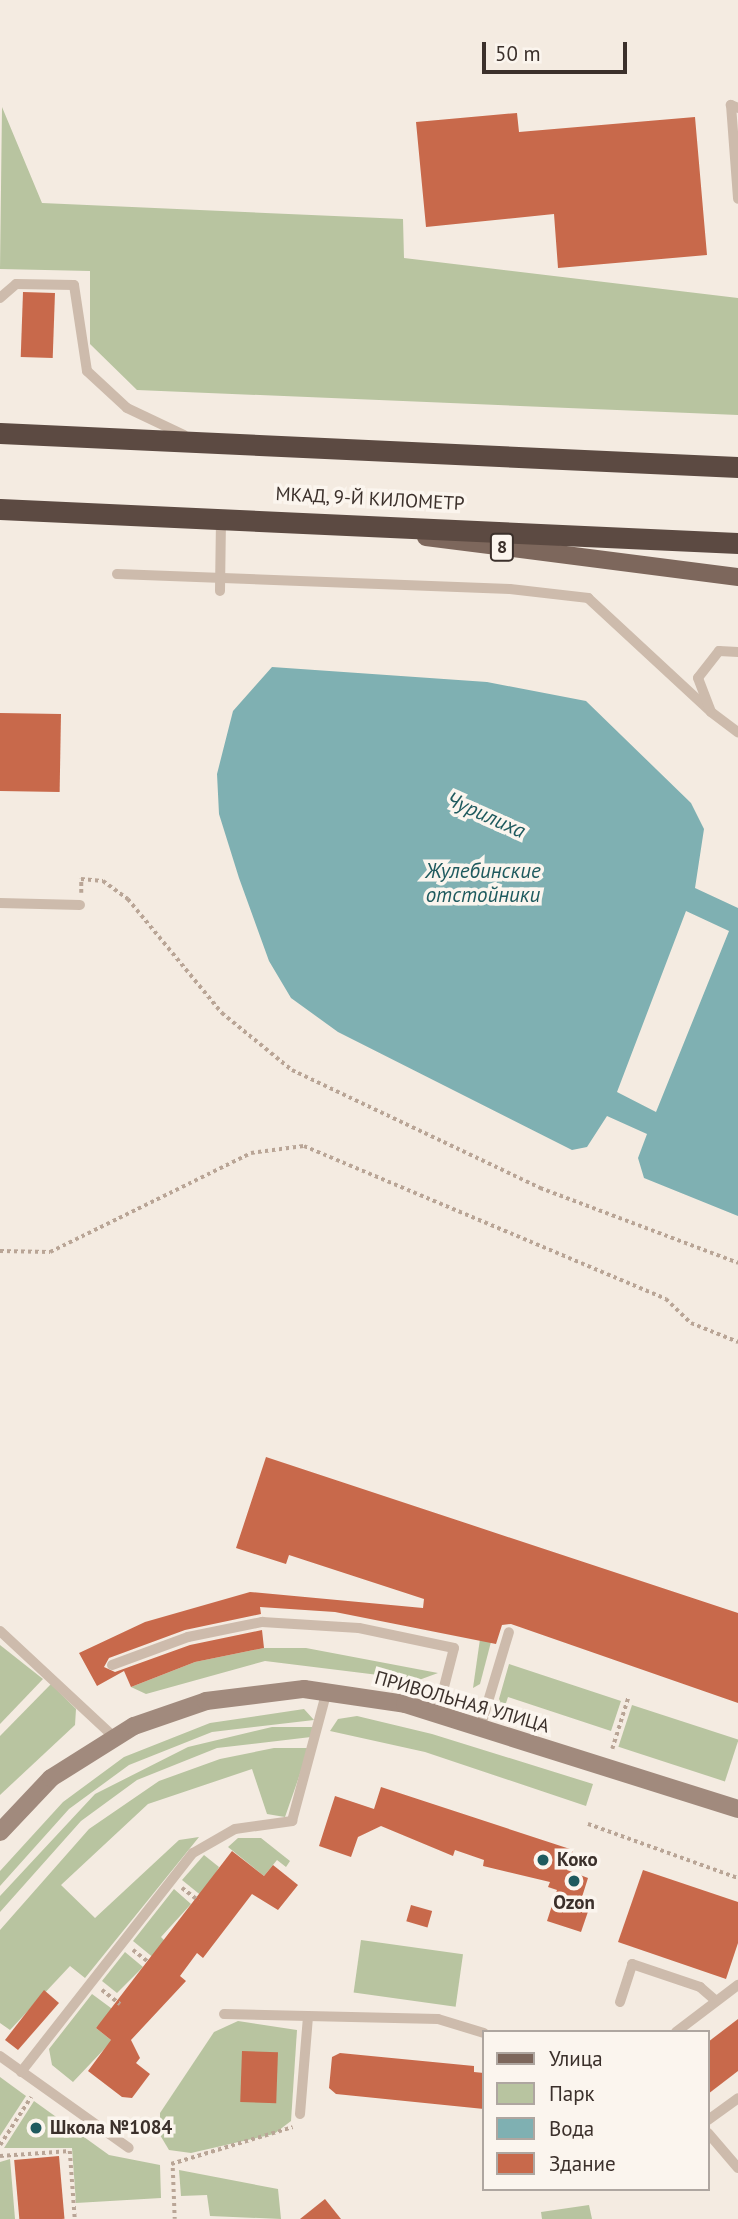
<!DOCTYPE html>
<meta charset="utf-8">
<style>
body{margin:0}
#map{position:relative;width:738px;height:2219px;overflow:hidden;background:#f4ebe1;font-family:"PT Sans",sans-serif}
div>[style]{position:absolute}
.green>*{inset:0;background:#b8c4a0;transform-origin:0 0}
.water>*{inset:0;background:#7fb0b2}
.building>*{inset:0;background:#c8694b;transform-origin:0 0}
.path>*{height:3.5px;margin-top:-1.75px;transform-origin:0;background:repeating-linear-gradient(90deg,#b9a596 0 3.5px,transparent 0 7px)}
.lane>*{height:10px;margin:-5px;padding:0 5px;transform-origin:5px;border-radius:5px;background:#cdbbac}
.secondary>*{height:18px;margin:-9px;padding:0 9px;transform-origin:9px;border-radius:9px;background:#a18a7d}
.primary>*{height:18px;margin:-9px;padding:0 9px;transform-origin:9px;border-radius:9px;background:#7d675c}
.highway>*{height:21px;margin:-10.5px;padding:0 10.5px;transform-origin:10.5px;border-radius:10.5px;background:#5c4a42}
.dots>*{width:19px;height:19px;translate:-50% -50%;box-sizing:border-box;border:4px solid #fbf5ee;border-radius:50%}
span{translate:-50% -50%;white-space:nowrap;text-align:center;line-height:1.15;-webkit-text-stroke:7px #fbf5ee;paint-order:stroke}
.shield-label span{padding:2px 5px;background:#fbf5ee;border:2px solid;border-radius:5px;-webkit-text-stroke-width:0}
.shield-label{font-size:18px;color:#3b302b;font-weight:700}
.street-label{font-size:19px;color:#3b302b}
.poi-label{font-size:19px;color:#3b302b;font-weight:700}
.left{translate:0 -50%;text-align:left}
.water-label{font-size:21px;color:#1f5a5e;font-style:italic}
.legend{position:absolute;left:482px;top:2030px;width:228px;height:161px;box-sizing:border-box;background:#fbf5ee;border:2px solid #aea6a0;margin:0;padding:9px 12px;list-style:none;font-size:21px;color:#3b302b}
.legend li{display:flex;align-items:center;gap:14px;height:35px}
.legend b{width:35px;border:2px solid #aea6a0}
.scale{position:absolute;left:482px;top:42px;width:145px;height:32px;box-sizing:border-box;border:4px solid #3b302b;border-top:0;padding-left:9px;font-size:21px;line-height:24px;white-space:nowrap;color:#3b302b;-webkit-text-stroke:5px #fbf5ee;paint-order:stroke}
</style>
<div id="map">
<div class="green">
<div style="clip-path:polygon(2px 107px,42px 203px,403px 219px,404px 258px,738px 298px,738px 415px,137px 390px,90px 344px,90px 271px,0 269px)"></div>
<div style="clip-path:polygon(480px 1639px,491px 1642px,480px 1684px,473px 1688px)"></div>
<div style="clip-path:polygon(0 1645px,43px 1679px,0 1724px)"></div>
<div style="clip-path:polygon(264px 1648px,306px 1648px,438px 1673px,419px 1680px,265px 1661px,146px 1694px,131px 1687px,195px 1662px)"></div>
<div style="clip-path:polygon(509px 1664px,621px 1701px,611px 1731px,508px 1697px,504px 1709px,499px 1699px)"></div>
<div style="clip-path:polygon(51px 1684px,76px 1709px,75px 1725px,0 1795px,0 1736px)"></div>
<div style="left:632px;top:1705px;width:112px;height:44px;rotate:18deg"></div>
<div style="clip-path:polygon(304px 1709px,314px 1720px,212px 1732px,129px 1765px,69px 1809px,0 1886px,0 1871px,63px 1802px,124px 1757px,210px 1723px)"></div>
<div style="clip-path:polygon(357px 1716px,432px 1734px,593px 1784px,586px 1806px,425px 1752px,330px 1731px,338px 1719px)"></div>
<div style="clip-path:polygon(272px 1727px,314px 1727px,311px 1737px,217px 1748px,137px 1780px,81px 1821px,0 1912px,0 1896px,95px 1794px,188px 1747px)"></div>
<div style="clip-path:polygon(274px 1748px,309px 1748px,285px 1817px,267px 1814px,252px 1769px,148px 1804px,61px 1885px,95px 1918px,179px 1840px,199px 1837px,85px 1978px,70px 1966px,10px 2030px,0 2023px,0 1930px,89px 1829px,159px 1781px,220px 1759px)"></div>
<div style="clip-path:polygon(238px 1838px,261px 1838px,290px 1861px,286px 1867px,277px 1860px,264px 1876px,228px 1847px)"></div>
<div style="clip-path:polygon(204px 1855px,219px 1867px,203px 1897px,182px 1880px)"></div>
<div style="clip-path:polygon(174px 1889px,191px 1904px,161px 1937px,167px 1943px,155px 1959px,133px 1941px)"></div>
<div style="left:361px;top:1940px;width:103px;height:53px;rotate:8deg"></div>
<div style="clip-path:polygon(125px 1952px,143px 1967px,117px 1993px,102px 1981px)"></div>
<div style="clip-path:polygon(92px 1994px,115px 2011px,96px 2028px,116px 2044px,109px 2044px,73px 2082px,52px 2065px,49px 2049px)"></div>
<div style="clip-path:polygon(238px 2021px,297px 2030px,291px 2121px,274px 2134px,191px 2153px,169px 2150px,160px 2135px,160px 2113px,214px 2032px)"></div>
<div style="clip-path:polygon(0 2077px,26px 2096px,0 2136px)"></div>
<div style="clip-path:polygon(34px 2101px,109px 2155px,160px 2165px,161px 2198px,76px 2203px,72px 2148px,4px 2148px)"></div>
<div style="clip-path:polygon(10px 2159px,15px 2219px,0 2219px,0 2162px)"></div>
<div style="clip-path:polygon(179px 2170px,278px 2189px,281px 2219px,210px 2216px,207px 2195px,181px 2196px)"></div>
<div style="clip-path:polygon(589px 2205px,592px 2219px,542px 2219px,541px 2212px)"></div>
</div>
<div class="water">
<div style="clip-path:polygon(evenodd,272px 667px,487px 682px,586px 701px,691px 803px,704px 829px,695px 888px,738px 908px,738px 1216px,644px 1178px,638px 1158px,647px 1134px,607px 1116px,587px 1147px,572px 1150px,338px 1032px,291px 998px,269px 961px,239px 878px,219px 814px,217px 774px,233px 711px,272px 667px,686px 911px,729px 931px,656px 1112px,617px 1092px,686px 911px)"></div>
</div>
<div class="building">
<div style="clip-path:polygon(517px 113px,519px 132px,695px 117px,707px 255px,558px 268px,554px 214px,426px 227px,416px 122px)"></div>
<div style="left:23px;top:292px;width:32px;height:65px;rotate:2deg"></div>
<div style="left:0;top:713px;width:61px;height:78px;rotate:1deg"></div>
<div style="clip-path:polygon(266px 1457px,738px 1613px,738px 1703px,511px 1624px,502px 1625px,496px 1644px,335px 1612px,260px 1607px,261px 1614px,185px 1630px,109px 1658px,104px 1667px,115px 1672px,190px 1645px,262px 1630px,264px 1648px,195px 1662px,131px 1687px,124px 1671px,97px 1686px,79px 1653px,145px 1622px,250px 1592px,423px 1608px,424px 1599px,289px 1555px,286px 1564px,236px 1548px)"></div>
<div style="clip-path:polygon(381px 1787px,573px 1850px,567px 1870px,588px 1878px,582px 1897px,592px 1900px,581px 1932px,547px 1921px,557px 1890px,548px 1887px,550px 1882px,483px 1866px,484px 1860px,455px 1850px,453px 1856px,381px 1826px,358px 1837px,351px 1857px,319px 1846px,335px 1796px,374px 1809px)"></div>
<div style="clip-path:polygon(232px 1851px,264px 1876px,273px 1865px,298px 1885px,278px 1910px,252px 1894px,203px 1958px,197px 1953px,180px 1976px,186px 1981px,131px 2040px,140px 2058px,136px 2063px,150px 2074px,132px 2098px,122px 2097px,88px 2071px,111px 2040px,96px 2028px)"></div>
<div style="clip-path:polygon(643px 1870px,738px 1902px,738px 1943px,726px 1979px,618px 1942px)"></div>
<div style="left:411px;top:1905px;width:22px;height:17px;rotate:16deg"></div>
<div style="clip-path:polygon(44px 1990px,59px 2003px,18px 2050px,5px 2040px)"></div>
<div style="clip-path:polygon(738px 2019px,738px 2071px,708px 2094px,708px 2042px)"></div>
<div style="left:242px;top:2051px;width:36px;height:51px;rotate:2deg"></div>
<div style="clip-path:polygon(340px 2053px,474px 2066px,474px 2072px,484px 2073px,484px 2109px,336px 2094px,329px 2088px,332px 2057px)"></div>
<div style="left:59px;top:2156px;width:63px;height:45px;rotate:85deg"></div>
<div style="clip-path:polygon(325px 2199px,341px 2219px,300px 2219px)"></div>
</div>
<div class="path">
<div style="left:81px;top:893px;width:14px;rotate:-90deg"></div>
<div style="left:81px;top:879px;width:22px;rotate:5deg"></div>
<div style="left:103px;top:881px;width:31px;rotate:36deg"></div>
<div style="left:128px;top:899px;width:148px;rotate:50.5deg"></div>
<div style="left:222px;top:1013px;width:90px;rotate:39.2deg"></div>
<div style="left:292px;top:1070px;width:275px;rotate:25.4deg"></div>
<div style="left:540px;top:1188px;width:212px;rotate:20.7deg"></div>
<div style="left:0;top:1251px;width:50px;rotate:1.1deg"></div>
<div style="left:50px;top:1252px;width:224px;rotate:-26.2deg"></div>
<div style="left:251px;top:1153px;width:53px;rotate:-7.5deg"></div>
<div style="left:304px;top:1146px;width:393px;rotate:22.9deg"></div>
<div style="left:666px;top:1299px;width:35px;rotate:44deg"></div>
<div style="left:691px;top:1323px;width:51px;rotate:22deg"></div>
<div style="left:612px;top:1749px;width:53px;rotate:-72.6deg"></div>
<div style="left:588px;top:1824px;width:159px;rotate:19.8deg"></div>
<div style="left:182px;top:1888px;width:21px;rotate:37deg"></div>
<div style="left:133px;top:1950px;width:18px;rotate:38deg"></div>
<div style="left:102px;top:1990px;width:23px;rotate:38deg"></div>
<div style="left:0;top:2145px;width:57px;rotate:-57.1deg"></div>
<div style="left:0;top:2156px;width:70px;rotate:-4.1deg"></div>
<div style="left:70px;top:2151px;width:68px;rotate:85.8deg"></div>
<div style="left:171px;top:2164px;width:127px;rotate:-16.9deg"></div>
<div style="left:173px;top:2168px;width:51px;rotate:87.8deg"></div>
</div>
<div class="lane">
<div style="left:738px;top:108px;width:8px;rotate:-157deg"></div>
<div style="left:731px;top:105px;width:94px;rotate:85.7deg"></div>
<div style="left:0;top:298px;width:21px;rotate:-41deg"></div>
<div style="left:16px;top:284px;width:58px;rotate:1deg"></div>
<div style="left:74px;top:285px;width:87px;rotate:81.4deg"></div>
<div style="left:87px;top:371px;width:54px;rotate:42.8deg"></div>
<div style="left:127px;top:408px;width:63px;rotate:25.3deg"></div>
<div style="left:117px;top:574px;width:393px;rotate:2.2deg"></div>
<div style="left:510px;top:589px;width:79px;rotate:6.6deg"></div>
<div style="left:588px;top:598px;width:168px;rotate:42.8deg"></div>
<div style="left:220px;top:591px;width:73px;rotate:-89.2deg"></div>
<div style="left:738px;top:652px;width:19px;rotate:-177deg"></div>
<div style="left:719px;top:651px;width:34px;rotate:128deg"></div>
<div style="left:698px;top:678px;width:36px;rotate:69deg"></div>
<div style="left:711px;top:712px;width:34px;rotate:37deg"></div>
<div style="left:0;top:903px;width:80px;rotate:1.4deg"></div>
<div style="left:0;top:1631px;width:154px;rotate:42.9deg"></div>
<div style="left:112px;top:1665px;width:81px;rotate:-20.2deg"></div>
<div style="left:188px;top:1637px;width:76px;rotate:-11.5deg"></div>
<div style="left:262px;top:1622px;width:97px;rotate:3.5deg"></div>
<div style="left:359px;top:1628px;width:97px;rotate:11.9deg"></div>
<div style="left:454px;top:1648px;width:68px;rotate:104.4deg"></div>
<div style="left:480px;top:1728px;width:100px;rotate:-73.2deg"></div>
<div style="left:620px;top:2002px;width:40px;rotate:-72deg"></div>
<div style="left:632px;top:1964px;width:72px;rotate:18.7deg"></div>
<div style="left:700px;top:1987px;width:21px;rotate:41deg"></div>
<div style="left:224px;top:2014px;width:84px;rotate:1.4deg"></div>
<div style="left:676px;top:2032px;width:78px;rotate:-37.2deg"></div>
<div style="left:0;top:2056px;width:158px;rotate:35.5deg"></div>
<div style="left:21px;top:2072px;width:278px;rotate:-51.9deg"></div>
<div style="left:193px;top:1853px;width:48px;rotate:-29.7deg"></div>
<div style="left:235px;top:1829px;width:58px;rotate:-8deg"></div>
<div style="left:292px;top:1821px;width:136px;rotate:-75deg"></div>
<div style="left:300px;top:2114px;width:98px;rotate:-85.3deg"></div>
<div style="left:308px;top:2016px;width:130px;rotate:1.3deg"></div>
<div style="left:438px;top:2019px;width:48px;rotate:16.9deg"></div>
<div style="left:708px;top:2120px;width:37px;rotate:-36deg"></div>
<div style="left:708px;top:2133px;width:46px;rotate:49.4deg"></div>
</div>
<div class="secondary">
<div style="left:0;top:1832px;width:74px;rotate:-46.6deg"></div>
<div style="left:51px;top:1778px;width:98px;rotate:-32.1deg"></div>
<div style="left:134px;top:1726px;width:76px;rotate:-19.1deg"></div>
<div style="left:206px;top:1701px;width:99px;rotate:-7deg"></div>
<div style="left:304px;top:1689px;width:102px;rotate:8.4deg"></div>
<div style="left:405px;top:1704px;width:349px;rotate:17.5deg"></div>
</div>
<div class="primary">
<div style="left:426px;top:537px;width:315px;rotate:7.3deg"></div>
</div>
<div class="highway">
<div style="left:0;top:433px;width:739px;rotate:2.64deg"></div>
<div style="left:0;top:509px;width:739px;rotate:2.64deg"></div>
</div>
<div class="dots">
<div style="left:543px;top:1860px;background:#1f5a5e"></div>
<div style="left:574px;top:1881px;background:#1f5a5e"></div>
<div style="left:36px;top:2128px;background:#1f5a5e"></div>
</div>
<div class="shield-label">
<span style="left:502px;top:547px">8</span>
</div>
<div class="street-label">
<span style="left:370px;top:499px;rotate:3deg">МКАД, 9-Й КИЛОМЕТР</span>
<span style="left:462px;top:1702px;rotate:16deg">ПРИВОЛЬНАЯ УЛИЦА</span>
</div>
<div class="poi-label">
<span class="left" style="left:557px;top:1860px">Коко</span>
<span style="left:574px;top:1903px">Ozon</span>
<span class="left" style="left:50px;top:2128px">Школа №1084</span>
</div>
<div class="water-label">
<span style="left:486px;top:815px;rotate:24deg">Чурилиха</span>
<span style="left:483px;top:883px">Жулебинские<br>отстойники</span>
</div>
<ul class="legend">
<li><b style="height:9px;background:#7d675c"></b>Улица</li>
<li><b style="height:19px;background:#b8c4a0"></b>Парк</li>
<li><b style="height:19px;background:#7fb0b2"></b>Вода</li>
<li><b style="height:19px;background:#c8694b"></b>Здание</li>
</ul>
<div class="scale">50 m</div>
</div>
